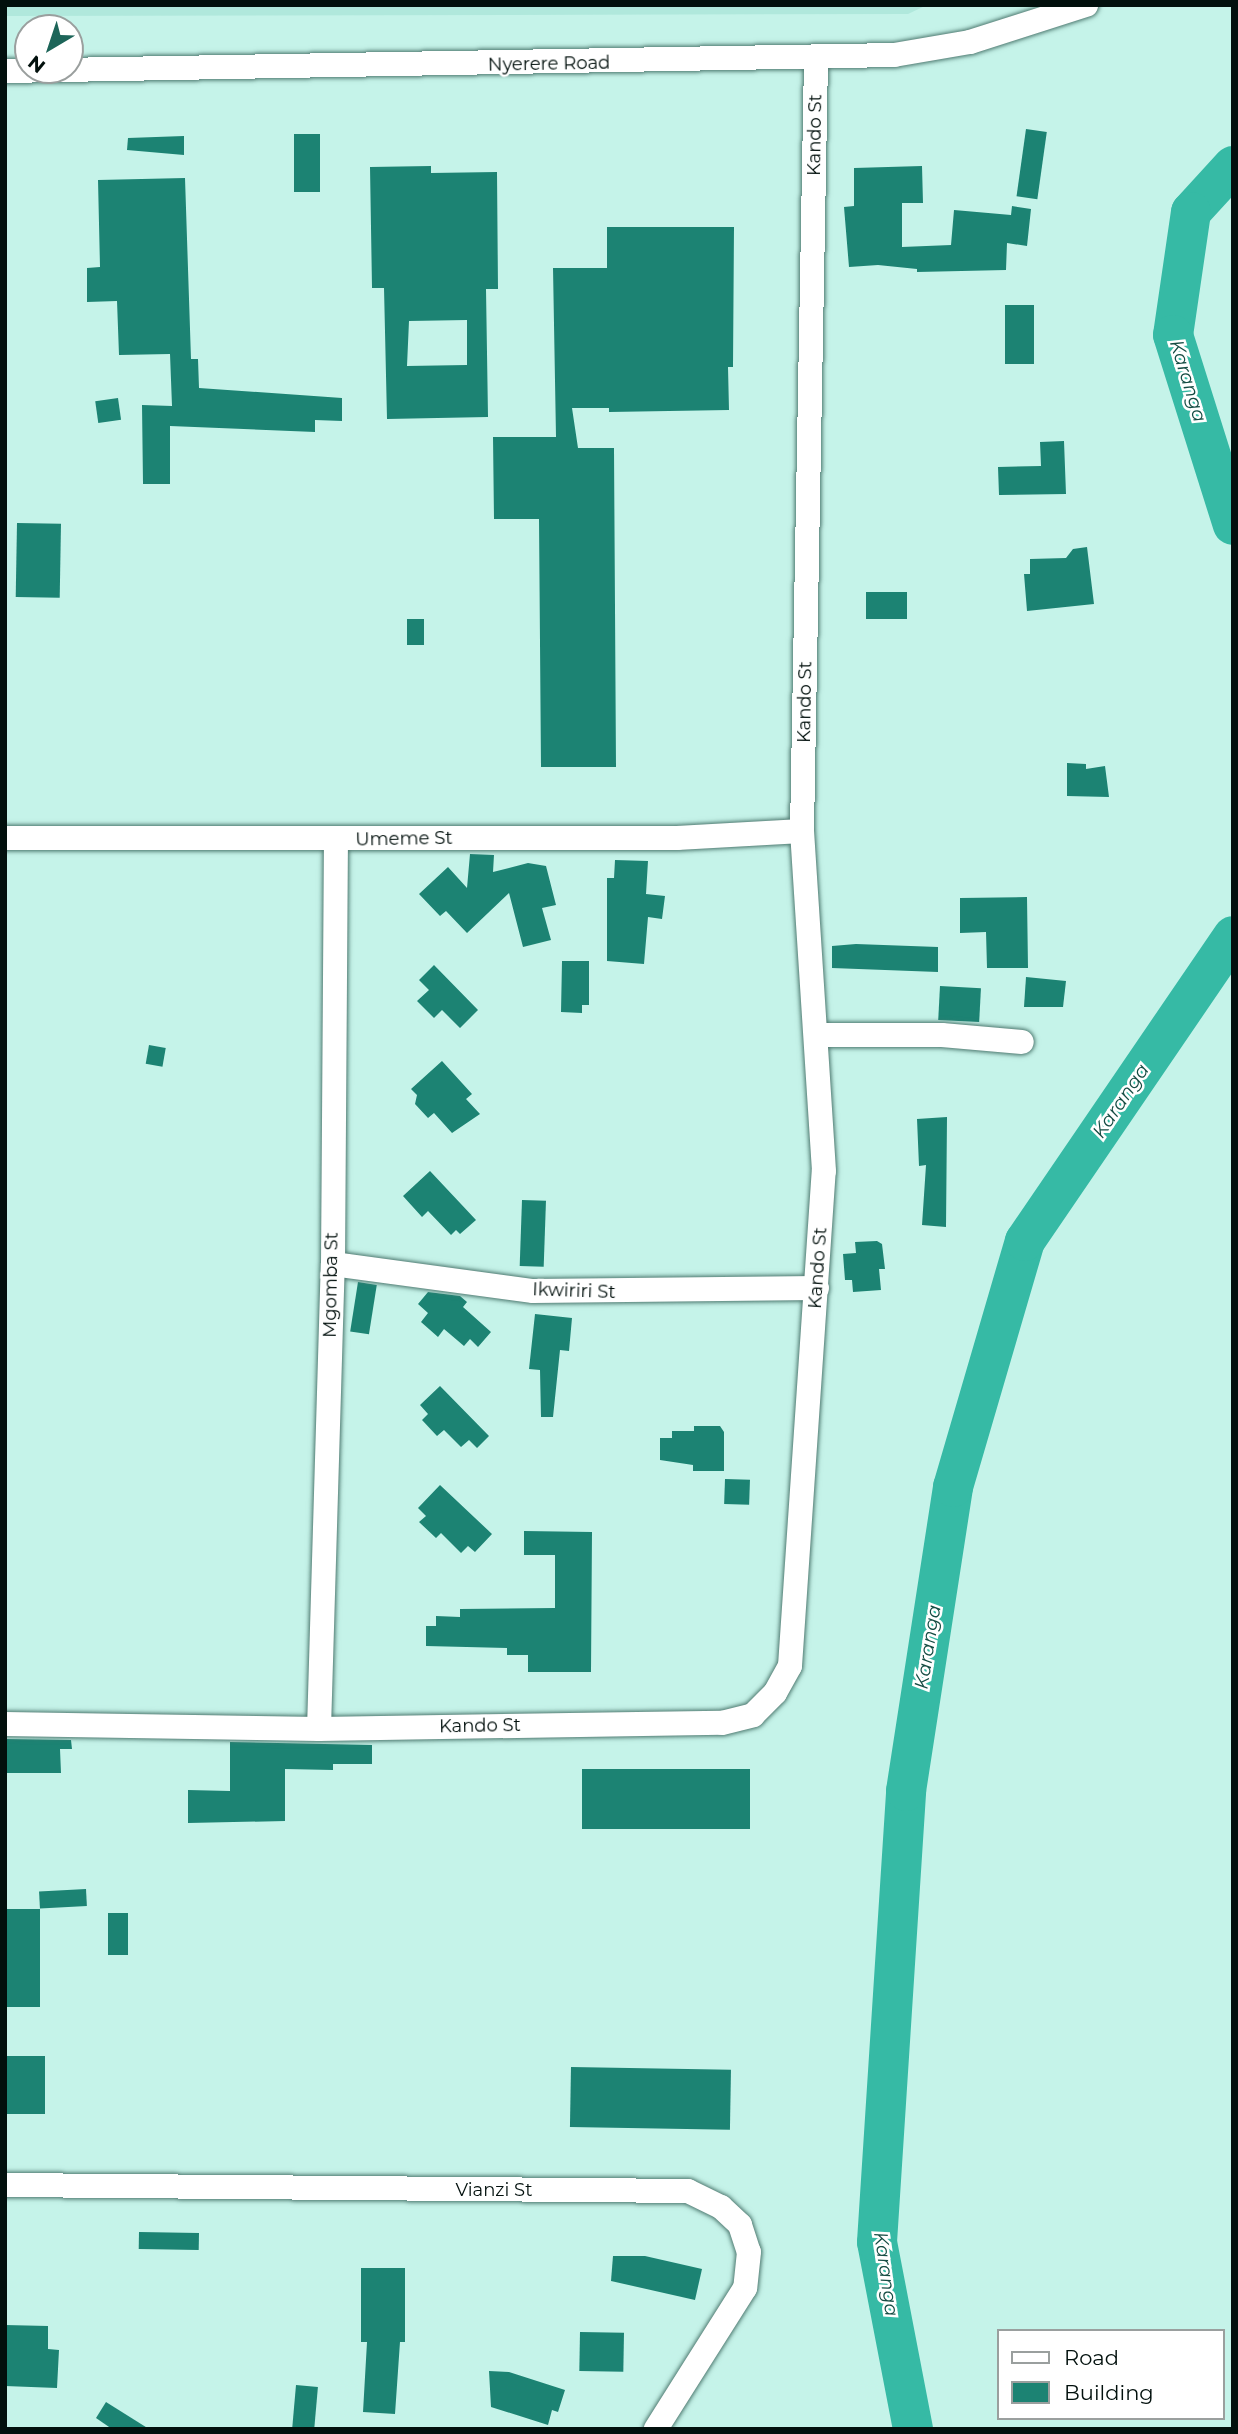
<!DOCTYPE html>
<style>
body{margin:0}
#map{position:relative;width:1238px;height:2434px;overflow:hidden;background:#c5f3e9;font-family:Montserrat,sans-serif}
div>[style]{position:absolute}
.built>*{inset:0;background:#b0e8dc}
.river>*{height:40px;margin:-20px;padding:0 20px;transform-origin:20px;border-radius:20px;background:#36baa5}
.building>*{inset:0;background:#1c8373;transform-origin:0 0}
.roads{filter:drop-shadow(0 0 2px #507b72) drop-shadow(0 0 2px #507b72)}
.minor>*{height:24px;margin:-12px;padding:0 12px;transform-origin:12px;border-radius:12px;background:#fff}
span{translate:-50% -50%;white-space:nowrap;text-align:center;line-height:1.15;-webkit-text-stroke:5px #fff;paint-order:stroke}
.street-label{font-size:18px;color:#02100d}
.water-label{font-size:19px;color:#154c43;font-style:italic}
.frame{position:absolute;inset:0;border:7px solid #02100d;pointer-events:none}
.legend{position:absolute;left:997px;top:2329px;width:228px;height:91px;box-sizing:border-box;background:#fff;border:2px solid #9a9f9e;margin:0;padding:9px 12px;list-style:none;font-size:21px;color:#02100d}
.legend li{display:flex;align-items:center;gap:14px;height:35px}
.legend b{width:35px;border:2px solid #9a9f9e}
.north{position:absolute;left:14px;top:14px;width:70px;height:70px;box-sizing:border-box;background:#fff;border:2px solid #9a9f9e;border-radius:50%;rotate:219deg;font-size:19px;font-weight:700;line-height:28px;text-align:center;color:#02100d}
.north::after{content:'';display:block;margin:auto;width:24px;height:32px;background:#1d6559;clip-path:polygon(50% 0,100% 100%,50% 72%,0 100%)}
</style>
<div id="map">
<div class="built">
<div style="clip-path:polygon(5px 5px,927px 5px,908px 14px,5px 16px)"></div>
</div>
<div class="river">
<div style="left:1233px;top:166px;width:62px;rotate:132.4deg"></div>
<div style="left:1191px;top:212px;width:124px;rotate:98.3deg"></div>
<div style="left:1173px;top:335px;width:199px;rotate:72.5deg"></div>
<div style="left:913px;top:2429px;width:190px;rotate:-100.9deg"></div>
<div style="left:877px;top:2242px;width:452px;rotate:-86.3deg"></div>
<div style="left:906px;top:1791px;width:308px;rotate:-81.2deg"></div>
<div style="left:953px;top:1487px;width:256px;rotate:-73.7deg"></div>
<div style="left:1025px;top:1241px;width:369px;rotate:-55.7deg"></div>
</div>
<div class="building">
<div style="left:1026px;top:129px;width:21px;height:68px;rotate:8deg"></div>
<div style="left:294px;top:134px;width:26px;height:58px"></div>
<div style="clip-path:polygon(184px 136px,184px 155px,127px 150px,128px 138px)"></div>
<div style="clip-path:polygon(evenodd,431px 166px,431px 173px,497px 172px,498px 289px,486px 289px,488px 417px,387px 419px,384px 288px,372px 288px,370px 167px,431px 166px,467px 320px,467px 365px,407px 366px,409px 321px,467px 320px)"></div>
<div style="clip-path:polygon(922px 166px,923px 203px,902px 203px,902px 247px,951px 245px,954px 210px,1011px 215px,1012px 206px,1031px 209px,1027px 246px,1007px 243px,1006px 270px,917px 272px,917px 269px,878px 265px,849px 267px,844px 207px,854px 206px,854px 168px)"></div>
<div style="clip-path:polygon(185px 178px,191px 359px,198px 359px,199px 388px,342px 398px,342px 421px,315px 420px,315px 432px,170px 426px,170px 484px,143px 484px,142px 405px,172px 406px,170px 354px,119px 355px,117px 301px,87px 302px,87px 268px,100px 267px,98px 180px)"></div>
<div style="clip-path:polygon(607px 227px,734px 227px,733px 367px,728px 367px,729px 410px,609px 412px,609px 408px,572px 408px,578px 448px,614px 448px,616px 767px,541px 767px,539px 519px,494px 519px,493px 437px,556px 437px,553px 268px,607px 268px)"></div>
<div style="left:1005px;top:305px;width:29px;height:59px"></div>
<div style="left:118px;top:398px;width:22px;height:23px;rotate:82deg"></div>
<div style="clip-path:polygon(1064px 441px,1066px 494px,999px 495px,998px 467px,1041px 466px,1040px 442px)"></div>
<div style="left:17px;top:523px;width:44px;height:74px;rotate:1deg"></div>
<div style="clip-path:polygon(1087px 547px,1094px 604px,1027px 611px,1024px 574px,1030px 574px,1030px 559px,1066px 558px,1073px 549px)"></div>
<div style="left:866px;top:592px;width:41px;height:27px"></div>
<div style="left:407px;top:619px;width:17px;height:26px"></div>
<div style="clip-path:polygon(1067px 763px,1086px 764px,1086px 769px,1105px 766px,1109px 797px,1067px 796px)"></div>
<div style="clip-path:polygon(470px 854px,494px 855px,493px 872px,528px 863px,546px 866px,556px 905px,542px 908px,551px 940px,523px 947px,509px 893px,467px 933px,446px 911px,440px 916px,419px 894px,448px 867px,467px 888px)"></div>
<div style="clip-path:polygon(615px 860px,648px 861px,646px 894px,665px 896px,662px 919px,648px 917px,644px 964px,607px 961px,607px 878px,614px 878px)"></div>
<div style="clip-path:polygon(1027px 897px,1028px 968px,987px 968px,986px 932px,960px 933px,960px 898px)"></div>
<div style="clip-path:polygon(856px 944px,938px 947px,938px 972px,832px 968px,832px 946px)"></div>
<div style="clip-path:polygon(562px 961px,589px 961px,589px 1005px,582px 1005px,582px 1013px,561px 1012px)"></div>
<div style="clip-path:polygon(434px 965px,478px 1010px,460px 1028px,442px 1010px,434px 1018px,417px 1001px,429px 990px,419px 980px)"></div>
<div style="clip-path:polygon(1026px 977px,1066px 981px,1063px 1007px,1024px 1007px)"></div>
<div style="left:940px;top:986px;width:41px;height:34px;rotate:3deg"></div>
<div style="left:149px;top:1045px;width:17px;height:19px;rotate:10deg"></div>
<div style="clip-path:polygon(442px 1061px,472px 1094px,466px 1099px,480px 1114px,452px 1133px,434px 1113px,428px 1118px,415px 1104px,417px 1095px,411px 1089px)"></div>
<div style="clip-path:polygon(947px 1117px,946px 1227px,922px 1225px,926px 1165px,919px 1166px,917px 1119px)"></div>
<div style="clip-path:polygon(430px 1171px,476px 1220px,460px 1234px,456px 1230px,451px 1235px,428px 1211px,422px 1217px,403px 1196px)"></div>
<div style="left:522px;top:1200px;width:24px;height:66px;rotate:2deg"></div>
<div style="clip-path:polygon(877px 1241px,882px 1244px,885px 1269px,879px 1269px,881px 1290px,853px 1292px,852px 1280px,845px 1280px,843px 1254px,856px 1253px,855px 1242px)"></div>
<div style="left:358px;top:1282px;width:19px;height:50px;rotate:9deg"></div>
<div style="clip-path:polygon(428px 1292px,460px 1296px,467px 1302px,463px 1307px,491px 1332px,478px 1347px,470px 1339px,464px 1346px,444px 1329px,438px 1337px,421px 1322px,428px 1313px,418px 1304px)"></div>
<div style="clip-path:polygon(535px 1314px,572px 1318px,569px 1351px,560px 1350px,553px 1417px,541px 1417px,540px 1370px,529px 1369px)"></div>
<div style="clip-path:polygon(440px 1386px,489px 1436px,477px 1448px,469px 1440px,461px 1447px,444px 1430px,437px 1436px,422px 1420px,428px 1414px,420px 1405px)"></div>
<div style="clip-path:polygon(694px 1426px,720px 1426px,724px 1432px,724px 1471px,693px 1471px,693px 1465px,660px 1460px,660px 1438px,672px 1438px,672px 1431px,694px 1431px)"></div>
<div style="left:725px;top:1479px;width:25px;height:25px;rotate:2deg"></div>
<div style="clip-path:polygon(440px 1485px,492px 1534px,475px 1552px,468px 1546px,461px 1553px,441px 1533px,436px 1538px,419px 1522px,426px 1516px,418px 1508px)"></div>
<div style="clip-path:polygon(524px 1531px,592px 1532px,591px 1672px,528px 1672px,528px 1655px,507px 1655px,507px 1648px,426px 1646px,426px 1626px,436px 1626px,436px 1616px,460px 1617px,460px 1609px,555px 1608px,555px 1555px,524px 1555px)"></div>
<div style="clip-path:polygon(5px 1739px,71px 1740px,72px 1749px,60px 1749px,61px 1773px,5px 1773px)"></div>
<div style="clip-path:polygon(230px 1742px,372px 1745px,372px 1764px,333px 1764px,333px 1770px,285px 1769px,285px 1821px,188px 1823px,188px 1790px,230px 1791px)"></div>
<div style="left:582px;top:1769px;width:168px;height:60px"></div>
<div style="left:86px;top:1889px;width:17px;height:47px;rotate:87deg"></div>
<div style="left:5px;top:1909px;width:35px;height:98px"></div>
<div style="left:108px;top:1913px;width:20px;height:42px"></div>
<div style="left:5px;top:2056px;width:40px;height:58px"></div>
<div style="left:571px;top:2067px;width:160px;height:60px;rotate:1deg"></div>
<div style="left:139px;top:2232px;width:60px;height:17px;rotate:1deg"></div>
<div style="clip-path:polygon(613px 2256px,645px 2256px,702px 2269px,695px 2300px,611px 2281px)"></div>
<div style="clip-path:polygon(361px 2268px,405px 2268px,405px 2342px,400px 2342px,395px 2414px,363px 2412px,367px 2342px,361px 2342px)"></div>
<div style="clip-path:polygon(5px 2325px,48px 2326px,48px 2349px,59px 2350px,57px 2388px,5px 2386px)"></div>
<div style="left:580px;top:2332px;width:44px;height:39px;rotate:1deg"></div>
<div style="clip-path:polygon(489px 2371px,509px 2372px,565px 2390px,558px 2412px,552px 2410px,548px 2425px,491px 2407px)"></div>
<div style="left:296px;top:2385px;width:22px;height:44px;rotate:5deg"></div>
<div style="clip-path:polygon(106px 2402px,149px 2429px,112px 2429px,96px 2418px)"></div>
</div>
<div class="roads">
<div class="minor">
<div style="left:5px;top:71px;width:889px;rotate:-1.03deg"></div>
<div style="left:894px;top:55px;width:77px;rotate:-9.7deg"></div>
<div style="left:970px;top:42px;width:122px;rotate:-17.7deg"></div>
<div style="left:5px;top:838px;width:672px"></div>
<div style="left:677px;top:838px;width:125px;rotate:-3.2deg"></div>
<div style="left:819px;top:1035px;width:123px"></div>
<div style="left:942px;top:1035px;width:80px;rotate:5deg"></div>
<div style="left:333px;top:1264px;width:202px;rotate:7.7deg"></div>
<div style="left:533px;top:1291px;width:284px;rotate:-0.6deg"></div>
<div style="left:5px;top:1724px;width:314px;rotate:0.9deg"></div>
<div style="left:319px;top:1729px;width:403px;rotate:-0.9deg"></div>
<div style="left:722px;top:1723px;width:32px;rotate:-14deg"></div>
<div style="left:753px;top:1715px;width:31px;rotate:-45deg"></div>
<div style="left:775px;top:1693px;width:31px;rotate:-61deg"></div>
<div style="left:790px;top:1666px;width:496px;rotate:-86.1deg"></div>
<div style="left:824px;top:1171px;width:341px;rotate:-93.7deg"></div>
<div style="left:802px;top:831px;width:772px;rotate:-88.96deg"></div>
<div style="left:319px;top:1729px;width:465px;rotate:-88.3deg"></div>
<div style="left:333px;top:1264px;width:424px;rotate:-89.6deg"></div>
<div style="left:5px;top:2185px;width:683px;rotate:0.5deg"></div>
<div style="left:688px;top:2191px;width:37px;rotate:26deg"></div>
<div style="left:721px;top:2207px;width:26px;rotate:43deg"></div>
<div style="left:740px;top:2225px;width:28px;rotate:72deg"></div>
<div style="left:749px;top:2252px;width:36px;rotate:96deg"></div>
<div style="left:745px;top:2288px;width:167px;rotate:122.3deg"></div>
</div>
</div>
<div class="street-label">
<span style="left:549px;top:64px;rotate:-1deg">Nyerere Road</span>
<span style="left:815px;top:135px;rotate:-89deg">Kando St</span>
<span style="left:805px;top:702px;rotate:-89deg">Kando St</span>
<span style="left:404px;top:839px;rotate:-1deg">Umeme St</span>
<span style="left:818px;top:1268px;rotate:-86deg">Kando St</span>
<span style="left:331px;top:1285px;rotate:-89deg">Mgomba St</span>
<span style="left:574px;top:1291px;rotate:2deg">Ikwiriri St</span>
<span style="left:480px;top:1726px;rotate:-1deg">Kando St</span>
<span style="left:494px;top:2190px">Vianzi St</span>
</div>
<div class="water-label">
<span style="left:1188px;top:381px;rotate:73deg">Karanga</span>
<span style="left:1121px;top:1101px;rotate:-56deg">Karanga</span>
<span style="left:928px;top:1647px;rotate:-81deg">Karanga</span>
<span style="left:886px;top:2274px;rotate:82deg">Karanga</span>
</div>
<div class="frame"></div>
<ul class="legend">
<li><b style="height:9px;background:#fff"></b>Road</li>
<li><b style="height:19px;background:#1c8373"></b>Building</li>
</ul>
<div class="north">N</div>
</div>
